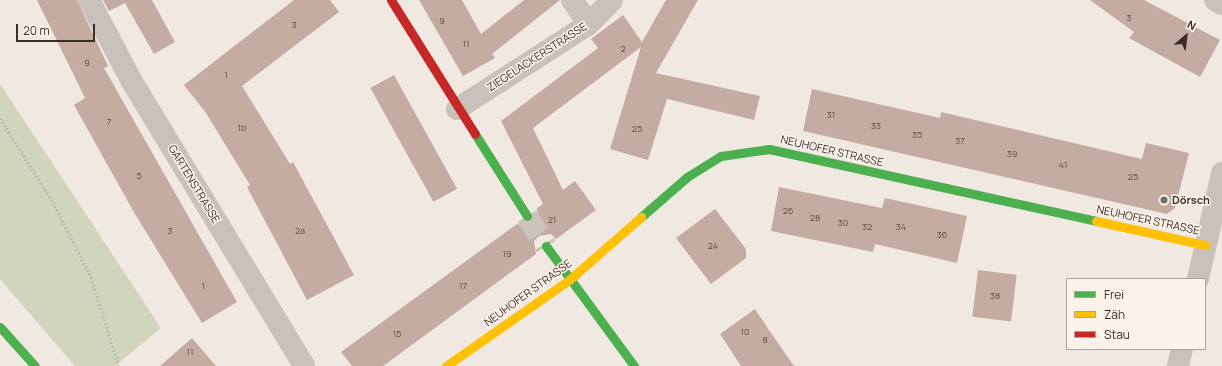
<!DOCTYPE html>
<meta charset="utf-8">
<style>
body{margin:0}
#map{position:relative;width:1222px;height:366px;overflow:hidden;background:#efe9e2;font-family:Manrope,sans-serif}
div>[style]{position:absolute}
.green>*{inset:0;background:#d0d5bc}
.building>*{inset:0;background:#c4aca3;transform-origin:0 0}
.secondary-tunnel>*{height:22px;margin-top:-11px;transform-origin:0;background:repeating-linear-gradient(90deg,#cbc4bd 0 22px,transparent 0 33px)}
.path>*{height:2.5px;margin-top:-1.25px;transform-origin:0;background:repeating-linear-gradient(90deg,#c1bab4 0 2px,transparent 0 4px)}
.street>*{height:22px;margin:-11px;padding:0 11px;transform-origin:11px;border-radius:11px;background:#c9c1bb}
.fast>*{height:9px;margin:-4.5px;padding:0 4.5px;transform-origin:4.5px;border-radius:4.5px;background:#4caf50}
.slow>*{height:9px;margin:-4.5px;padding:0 4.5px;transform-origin:4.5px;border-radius:4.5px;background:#ffc107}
.jam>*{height:9px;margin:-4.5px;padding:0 4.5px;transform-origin:4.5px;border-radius:4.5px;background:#c62828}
.dots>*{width:11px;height:11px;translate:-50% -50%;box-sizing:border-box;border:2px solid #fbf3ea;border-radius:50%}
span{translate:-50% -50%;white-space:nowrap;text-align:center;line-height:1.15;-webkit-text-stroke:3px #fbf3ea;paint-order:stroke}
.number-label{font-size:9px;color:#5c4e48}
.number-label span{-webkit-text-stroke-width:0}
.street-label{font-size:11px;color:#3a2e29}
.poi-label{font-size:11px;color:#3a2e29;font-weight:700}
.left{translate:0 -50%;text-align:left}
.legend{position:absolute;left:1066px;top:278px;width:140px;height:72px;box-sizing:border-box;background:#fbf3ea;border:1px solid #aea49d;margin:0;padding:5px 7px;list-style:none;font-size:12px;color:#3a2e29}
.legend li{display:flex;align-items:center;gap:8px;height:20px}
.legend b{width:20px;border:1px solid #aea49d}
.north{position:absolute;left:1166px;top:16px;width:40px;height:40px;-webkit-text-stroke:3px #fbf3ea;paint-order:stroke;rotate:28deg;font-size:11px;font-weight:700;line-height:16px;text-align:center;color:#3a2e29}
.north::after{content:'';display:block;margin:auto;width:14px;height:18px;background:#3a2e29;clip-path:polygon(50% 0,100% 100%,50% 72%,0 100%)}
.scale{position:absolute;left:16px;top:24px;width:79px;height:18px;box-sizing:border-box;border:2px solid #3a2e29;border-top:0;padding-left:5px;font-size:12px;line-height:14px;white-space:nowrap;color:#3a2e29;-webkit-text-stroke:3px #fbf3ea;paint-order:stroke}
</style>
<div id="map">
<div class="green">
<div style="clip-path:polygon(0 84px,161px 328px,115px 366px,75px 366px,0 279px)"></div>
</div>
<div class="building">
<div style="clip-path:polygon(37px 0,77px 0,108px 66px,104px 68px,237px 302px,202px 323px,135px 214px,74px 105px,85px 98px)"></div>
<div style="clip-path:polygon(103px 0,152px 0,175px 42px,154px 54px,125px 3px,109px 11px)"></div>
<div style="clip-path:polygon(294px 0,330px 0,339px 12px,242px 86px,290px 164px,293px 162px,354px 275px,307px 300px,247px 187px,250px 185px,206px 113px,184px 85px)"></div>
<div style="clip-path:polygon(419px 0,462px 0,481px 34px,524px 0,560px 0,492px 54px,495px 58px,463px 76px)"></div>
<div style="clip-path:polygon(666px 0,698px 0,656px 73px,760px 96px,754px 120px,667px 99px,648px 160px,610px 149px,641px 47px,533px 128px,563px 190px,575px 181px,596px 210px,556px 239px,551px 234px,539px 236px,534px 241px,536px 254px,383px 366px,352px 366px,341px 352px,517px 224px,528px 228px,538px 222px,537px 208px,543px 204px,501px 121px,598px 48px,591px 39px,623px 15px,642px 42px)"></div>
<div style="clip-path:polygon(1090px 0,1144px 0,1220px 40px,1200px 77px,1129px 38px,1134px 32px)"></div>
<div style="left:394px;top:75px;width:130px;height:27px;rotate:61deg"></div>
<div style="clip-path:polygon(812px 89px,940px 118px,941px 112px,1142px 159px,1146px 143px,1189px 153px,1175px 208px,1167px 214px,803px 131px)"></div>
<div style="clip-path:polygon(779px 187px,882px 208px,885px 198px,967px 216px,957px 263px,875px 244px,873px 252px,771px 231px)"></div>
<div style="clip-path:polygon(715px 209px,746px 249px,746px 258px,711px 284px,676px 238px)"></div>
<div style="left:978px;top:270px;width:39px;height:47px;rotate:7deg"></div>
<div style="clip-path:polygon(755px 309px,769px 330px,794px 366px,741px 366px,720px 334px)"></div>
<div style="clip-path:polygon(192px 338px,216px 366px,160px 366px)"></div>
</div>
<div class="secondary-tunnel">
<div style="left:527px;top:216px;width:36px;rotate:58deg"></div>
</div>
<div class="path">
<div style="left:0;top:118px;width:99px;rotate:57.8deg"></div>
<div style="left:53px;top:202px;width:84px;rotate:63.1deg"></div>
<div style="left:91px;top:277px;width:93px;rotate:72.5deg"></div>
</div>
<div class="street">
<div style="left:89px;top:0;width:90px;rotate:62.3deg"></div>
<div style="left:131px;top:80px;width:334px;rotate:58.8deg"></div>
<div style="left:572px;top:0;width:29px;rotate:55deg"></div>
<div style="left:1215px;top:0;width:8px;rotate:30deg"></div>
<div style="left:457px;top:109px;width:157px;rotate:-32.8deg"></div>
<div style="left:589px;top:24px;width:33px;rotate:-46deg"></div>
<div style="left:1198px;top:279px;width:109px;rotate:-77.2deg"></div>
<div style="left:1178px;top:366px;width:17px;rotate:-77deg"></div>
</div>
<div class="fast">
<div style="left:475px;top:134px;width:97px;rotate:57.6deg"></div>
<div style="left:641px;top:217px;width:61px;rotate:-41deg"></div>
<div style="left:687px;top:177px;width:40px;rotate:-32deg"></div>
<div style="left:721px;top:156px;width:49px;rotate:-8.3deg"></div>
<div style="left:769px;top:149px;width:335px;rotate:12.4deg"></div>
<div style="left:546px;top:246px;width:149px;rotate:53.7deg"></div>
<div style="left:0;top:327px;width:52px;rotate:48.1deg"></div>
</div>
<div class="slow">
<div style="left:1096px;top:221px;width:112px;rotate:12.4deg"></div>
<div style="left:446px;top:366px;width:150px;rotate:-35deg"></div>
<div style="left:569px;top:280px;width:96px;rotate:-41.2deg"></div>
</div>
<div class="jam">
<div style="left:391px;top:0;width:158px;rotate:57.9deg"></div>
</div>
<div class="dots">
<div style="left:1164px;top:200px;background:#796f6a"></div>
</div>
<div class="number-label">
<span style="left:1129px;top:18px">3</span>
<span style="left:442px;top:21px">9</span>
<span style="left:294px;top:25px">3</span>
<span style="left:466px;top:44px">11</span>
<span style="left:623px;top:49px">2</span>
<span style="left:87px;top:63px">9</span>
<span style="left:226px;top:75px">1</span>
<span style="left:831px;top:115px">31</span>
<span style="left:109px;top:122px">7</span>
<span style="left:876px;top:126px">33</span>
<span style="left:242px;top:128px">1b</span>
<span style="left:637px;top:129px">25</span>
<span style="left:917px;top:135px">35</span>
<span style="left:960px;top:141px">37</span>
<span style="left:1012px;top:154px">39</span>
<span style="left:1063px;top:165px">41</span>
<span style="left:139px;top:176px">5</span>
<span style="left:1133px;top:177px">25</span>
<span style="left:788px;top:211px">26</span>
<span style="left:815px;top:218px">28</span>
<span style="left:552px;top:220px">21</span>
<span style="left:843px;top:223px">30</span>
<span style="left:867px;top:227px">32</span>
<span style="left:901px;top:227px">34</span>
<span style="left:170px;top:231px">3</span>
<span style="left:300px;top:231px">2a</span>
<span style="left:942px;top:235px">36</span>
<span style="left:713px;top:246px">24</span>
<span style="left:507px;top:254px">19</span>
<span style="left:203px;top:286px">1</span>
<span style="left:463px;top:286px">17</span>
<span style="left:995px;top:296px">38</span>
<span style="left:745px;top:332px">10</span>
<span style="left:397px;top:334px">15</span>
<span style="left:765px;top:340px">8</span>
<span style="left:190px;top:352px">11</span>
</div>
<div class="street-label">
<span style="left:537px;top:57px;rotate:-33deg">ZIEGELACKERSTRASSE</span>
<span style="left:832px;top:151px;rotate:13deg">NEUHOFER STRASSE</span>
<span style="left:194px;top:184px;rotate:59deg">GARTENSTRASSE</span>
<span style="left:1148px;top:220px;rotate:12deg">NEUHOFER STRASSE</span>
<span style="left:528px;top:293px;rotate:-36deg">NEUHOFER STRASSE</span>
</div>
<div class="poi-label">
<span class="left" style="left:1172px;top:200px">Dörsch</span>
</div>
<ul class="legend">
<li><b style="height:5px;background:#4caf50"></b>Frei</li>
<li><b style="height:5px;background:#ffc107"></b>Zäh</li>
<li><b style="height:5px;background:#c62828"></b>Stau</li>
</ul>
<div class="north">N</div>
<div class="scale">20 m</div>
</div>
